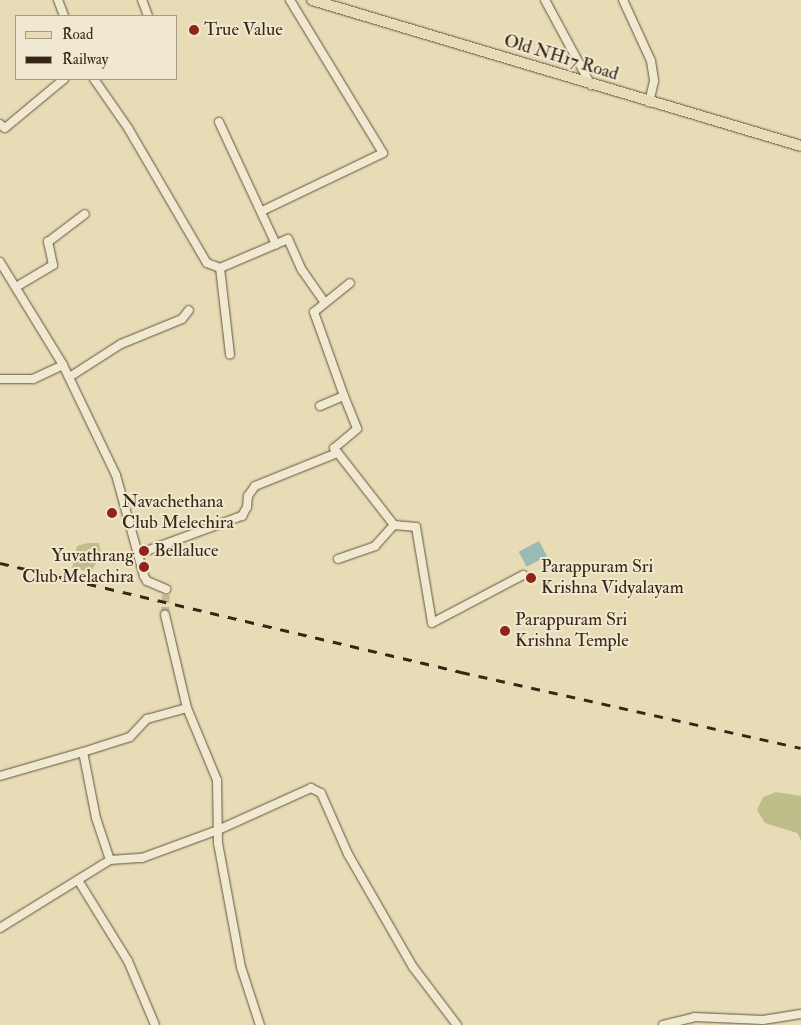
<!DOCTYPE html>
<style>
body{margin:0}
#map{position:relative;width:801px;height:1025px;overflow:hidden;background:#e8dcb6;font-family:"IM FELL Double Pica",serif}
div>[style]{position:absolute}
.green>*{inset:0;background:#bdbe89}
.water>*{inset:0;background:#99bab5;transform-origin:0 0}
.minor-tunnel>*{height:8px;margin-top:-4px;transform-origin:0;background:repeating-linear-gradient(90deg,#c4b896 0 8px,transparent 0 12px)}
.roads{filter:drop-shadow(0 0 1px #62543d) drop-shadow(0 0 1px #62543d)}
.minor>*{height:8px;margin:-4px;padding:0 4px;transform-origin:4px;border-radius:4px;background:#f0e8d0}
.major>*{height:10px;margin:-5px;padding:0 5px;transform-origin:5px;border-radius:5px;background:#e8dcb6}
.rail>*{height:2.5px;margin-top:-1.25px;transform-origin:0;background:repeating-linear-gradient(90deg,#352615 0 9px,transparent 0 18px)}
.dots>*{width:14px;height:14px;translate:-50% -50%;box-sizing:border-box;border:2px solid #f0e8d0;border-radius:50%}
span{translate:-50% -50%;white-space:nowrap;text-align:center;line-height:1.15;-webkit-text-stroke:4px #f0e8d0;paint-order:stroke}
.poi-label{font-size:18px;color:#352615}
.left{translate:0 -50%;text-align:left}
.right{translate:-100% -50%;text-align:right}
.street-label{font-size:18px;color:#352615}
.legend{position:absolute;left:15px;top:15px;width:162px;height:65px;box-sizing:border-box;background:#f0e8d0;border:1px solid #a59a85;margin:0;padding:6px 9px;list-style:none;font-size:15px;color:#352615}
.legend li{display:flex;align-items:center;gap:10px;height:25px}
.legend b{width:25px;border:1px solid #a59a85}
</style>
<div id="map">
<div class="green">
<div style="clip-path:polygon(88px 543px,99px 543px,101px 554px,91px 572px,72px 568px,77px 546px)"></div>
<div style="clip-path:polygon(776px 792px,801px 796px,801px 840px,797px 833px,765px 823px,757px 810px,763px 797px)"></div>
</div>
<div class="water">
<div style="left:539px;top:541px;width:17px;height:23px;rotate:62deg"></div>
</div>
<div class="minor-tunnel">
<div style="left:165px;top:615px;width:26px;rotate:-88deg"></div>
</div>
<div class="roads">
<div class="minor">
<div style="left:58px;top:0;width:17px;rotate:69deg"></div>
<div style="left:142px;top:0;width:17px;rotate:69deg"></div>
<div style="left:545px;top:0;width:97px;rotate:61.6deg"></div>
<div style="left:623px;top:0;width:67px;rotate:65.3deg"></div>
<div style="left:651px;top:61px;width:20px;rotate:81deg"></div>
<div style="left:654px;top:81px;width:22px;rotate:103deg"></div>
<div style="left:94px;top:79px;width:60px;rotate:55.2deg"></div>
<div style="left:128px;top:128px;width:156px;rotate:59.7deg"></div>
<div style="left:207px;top:263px;width:14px;rotate:21deg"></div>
<div style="left:220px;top:268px;width:87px;rotate:83.4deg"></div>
<div style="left:219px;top:122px;width:135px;rotate:65deg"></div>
<div style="left:0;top:124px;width:6px;rotate:39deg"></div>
<div style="left:5px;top:128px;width:77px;rotate:-39.7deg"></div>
<div style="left:262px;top:211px;width:134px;rotate:-25.6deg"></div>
<div style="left:383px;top:153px;width:179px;rotate:-121.3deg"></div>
<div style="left:0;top:262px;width:121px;rotate:58.5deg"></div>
<div style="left:220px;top:268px;width:74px;rotate:-23.1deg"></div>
<div style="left:288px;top:239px;width:34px;rotate:66deg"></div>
<div style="left:302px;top:270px;width:40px;rotate:55.1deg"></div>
<div style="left:16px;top:287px;width:43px;rotate:-30.7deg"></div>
<div style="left:53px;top:265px;width:24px;rotate:-102deg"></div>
<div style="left:48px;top:242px;width:46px;rotate:-37.1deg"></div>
<div style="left:71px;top:376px;width:59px;rotate:-32.6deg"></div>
<div style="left:121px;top:344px;width:66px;rotate:-22.3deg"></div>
<div style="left:182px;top:319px;width:11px;rotate:-52deg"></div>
<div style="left:0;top:379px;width:33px"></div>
<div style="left:33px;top:379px;width:33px;rotate:-25deg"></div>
<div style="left:63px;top:365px;width:122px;rotate:64.3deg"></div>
<div style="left:116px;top:475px;width:105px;rotate:74.5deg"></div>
<div style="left:144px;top:576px;width:6px;rotate:59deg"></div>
<div style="left:147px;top:581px;width:21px;rotate:23deg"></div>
<div style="left:344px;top:396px;width:35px;rotate:68deg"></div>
<div style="left:357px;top:429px;width:30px;rotate:140deg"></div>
<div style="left:334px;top:448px;width:98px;rotate:52.1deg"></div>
<div style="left:320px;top:406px;width:26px;rotate:-23deg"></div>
<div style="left:344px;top:396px;width:89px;rotate:-109.7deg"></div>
<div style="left:314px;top:312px;width:46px;rotate:-38.9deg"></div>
<div style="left:138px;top:554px;width:111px;rotate:-20.1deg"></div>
<div style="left:242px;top:516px;width:10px;rotate:-61deg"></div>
<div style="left:247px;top:507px;width:11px;rotate:-85deg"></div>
<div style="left:248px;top:496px;width:12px;rotate:-55deg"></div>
<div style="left:255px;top:486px;width:88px;rotate:-21.9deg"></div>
<div style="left:338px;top:559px;width:39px;rotate:-19deg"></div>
<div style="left:375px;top:546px;width:28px;rotate:-48deg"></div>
<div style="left:394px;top:525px;width:22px;rotate:5deg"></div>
<div style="left:416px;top:527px;width:97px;rotate:80.5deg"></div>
<div style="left:432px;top:623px;width:103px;rotate:-27.8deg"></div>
<div style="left:187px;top:708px;width:78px;rotate:67.4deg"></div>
<div style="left:217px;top:780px;width:63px;rotate:89.1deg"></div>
<div style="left:218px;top:843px;width:126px;rotate:79.5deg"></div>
<div style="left:241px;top:967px;width:61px;rotate:71.9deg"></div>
<div style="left:0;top:776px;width:86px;rotate:-16.1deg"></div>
<div style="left:110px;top:860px;width:44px;rotate:-108.4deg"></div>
<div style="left:96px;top:818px;width:67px;rotate:-101.1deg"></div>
<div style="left:83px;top:752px;width:49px;rotate:-17.7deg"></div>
<div style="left:130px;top:737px;width:25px;rotate:-47deg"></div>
<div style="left:147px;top:719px;width:41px;rotate:-15.4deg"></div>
<div style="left:187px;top:708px;width:96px;rotate:-103.3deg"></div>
<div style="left:78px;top:880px;width:95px;rotate:58.3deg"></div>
<div style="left:128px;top:961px;width:69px;rotate:67.1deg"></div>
<div style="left:0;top:928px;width:129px;rotate:-31.7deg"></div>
<div style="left:110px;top:860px;width:32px;rotate:-4deg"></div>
<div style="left:142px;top:858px;width:81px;rotate:-20.2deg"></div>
<div style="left:218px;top:830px;width:102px;rotate:-24.3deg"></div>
<div style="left:311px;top:788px;width:11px;rotate:27deg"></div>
<div style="left:321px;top:793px;width:67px;rotate:66.1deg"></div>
<div style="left:348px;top:854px;width:130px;rotate:60.1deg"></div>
<div style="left:413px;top:967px;width:73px;rotate:52.8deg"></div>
<div style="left:663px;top:1025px;width:32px;rotate:-14deg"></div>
<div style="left:694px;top:1017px;width:69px;rotate:2.5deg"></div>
<div style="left:763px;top:1020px;width:38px;rotate:-9deg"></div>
</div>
<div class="major">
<div style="left:312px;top:0;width:510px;rotate:16.62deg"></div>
</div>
</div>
<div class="rail">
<div style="left:0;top:563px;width:474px;rotate:13.3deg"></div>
<div style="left:461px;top:672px;width:348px;rotate:12.6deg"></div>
</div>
<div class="dots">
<div style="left:194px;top:30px;background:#8f2418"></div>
<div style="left:112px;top:513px;background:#8f2418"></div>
<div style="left:144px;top:551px;background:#8f2418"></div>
<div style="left:144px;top:567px;background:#8f2418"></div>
<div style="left:531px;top:578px;background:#8f2418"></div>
<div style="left:505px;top:631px;background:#8f2418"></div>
</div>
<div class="poi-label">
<span class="left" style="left:204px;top:30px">True Value</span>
<span class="left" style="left:122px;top:513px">Navachethana<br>Club Melechira</span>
<span class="left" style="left:154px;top:551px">Bellaluce</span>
<span class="right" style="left:134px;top:567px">Yuvathrang<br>Club Melachira</span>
<span class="left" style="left:541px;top:578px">Parappuram Sri<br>Krishna Vidyalayam</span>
<span class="left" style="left:515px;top:631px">Parappuram Sri<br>Krishna Temple</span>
</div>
<div class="street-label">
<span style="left:561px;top:58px;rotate:17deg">Old NH17 Road</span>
</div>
<ul class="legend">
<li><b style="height:6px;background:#e8dcb6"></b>Road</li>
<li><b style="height:6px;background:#352615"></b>Railway</li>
</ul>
</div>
